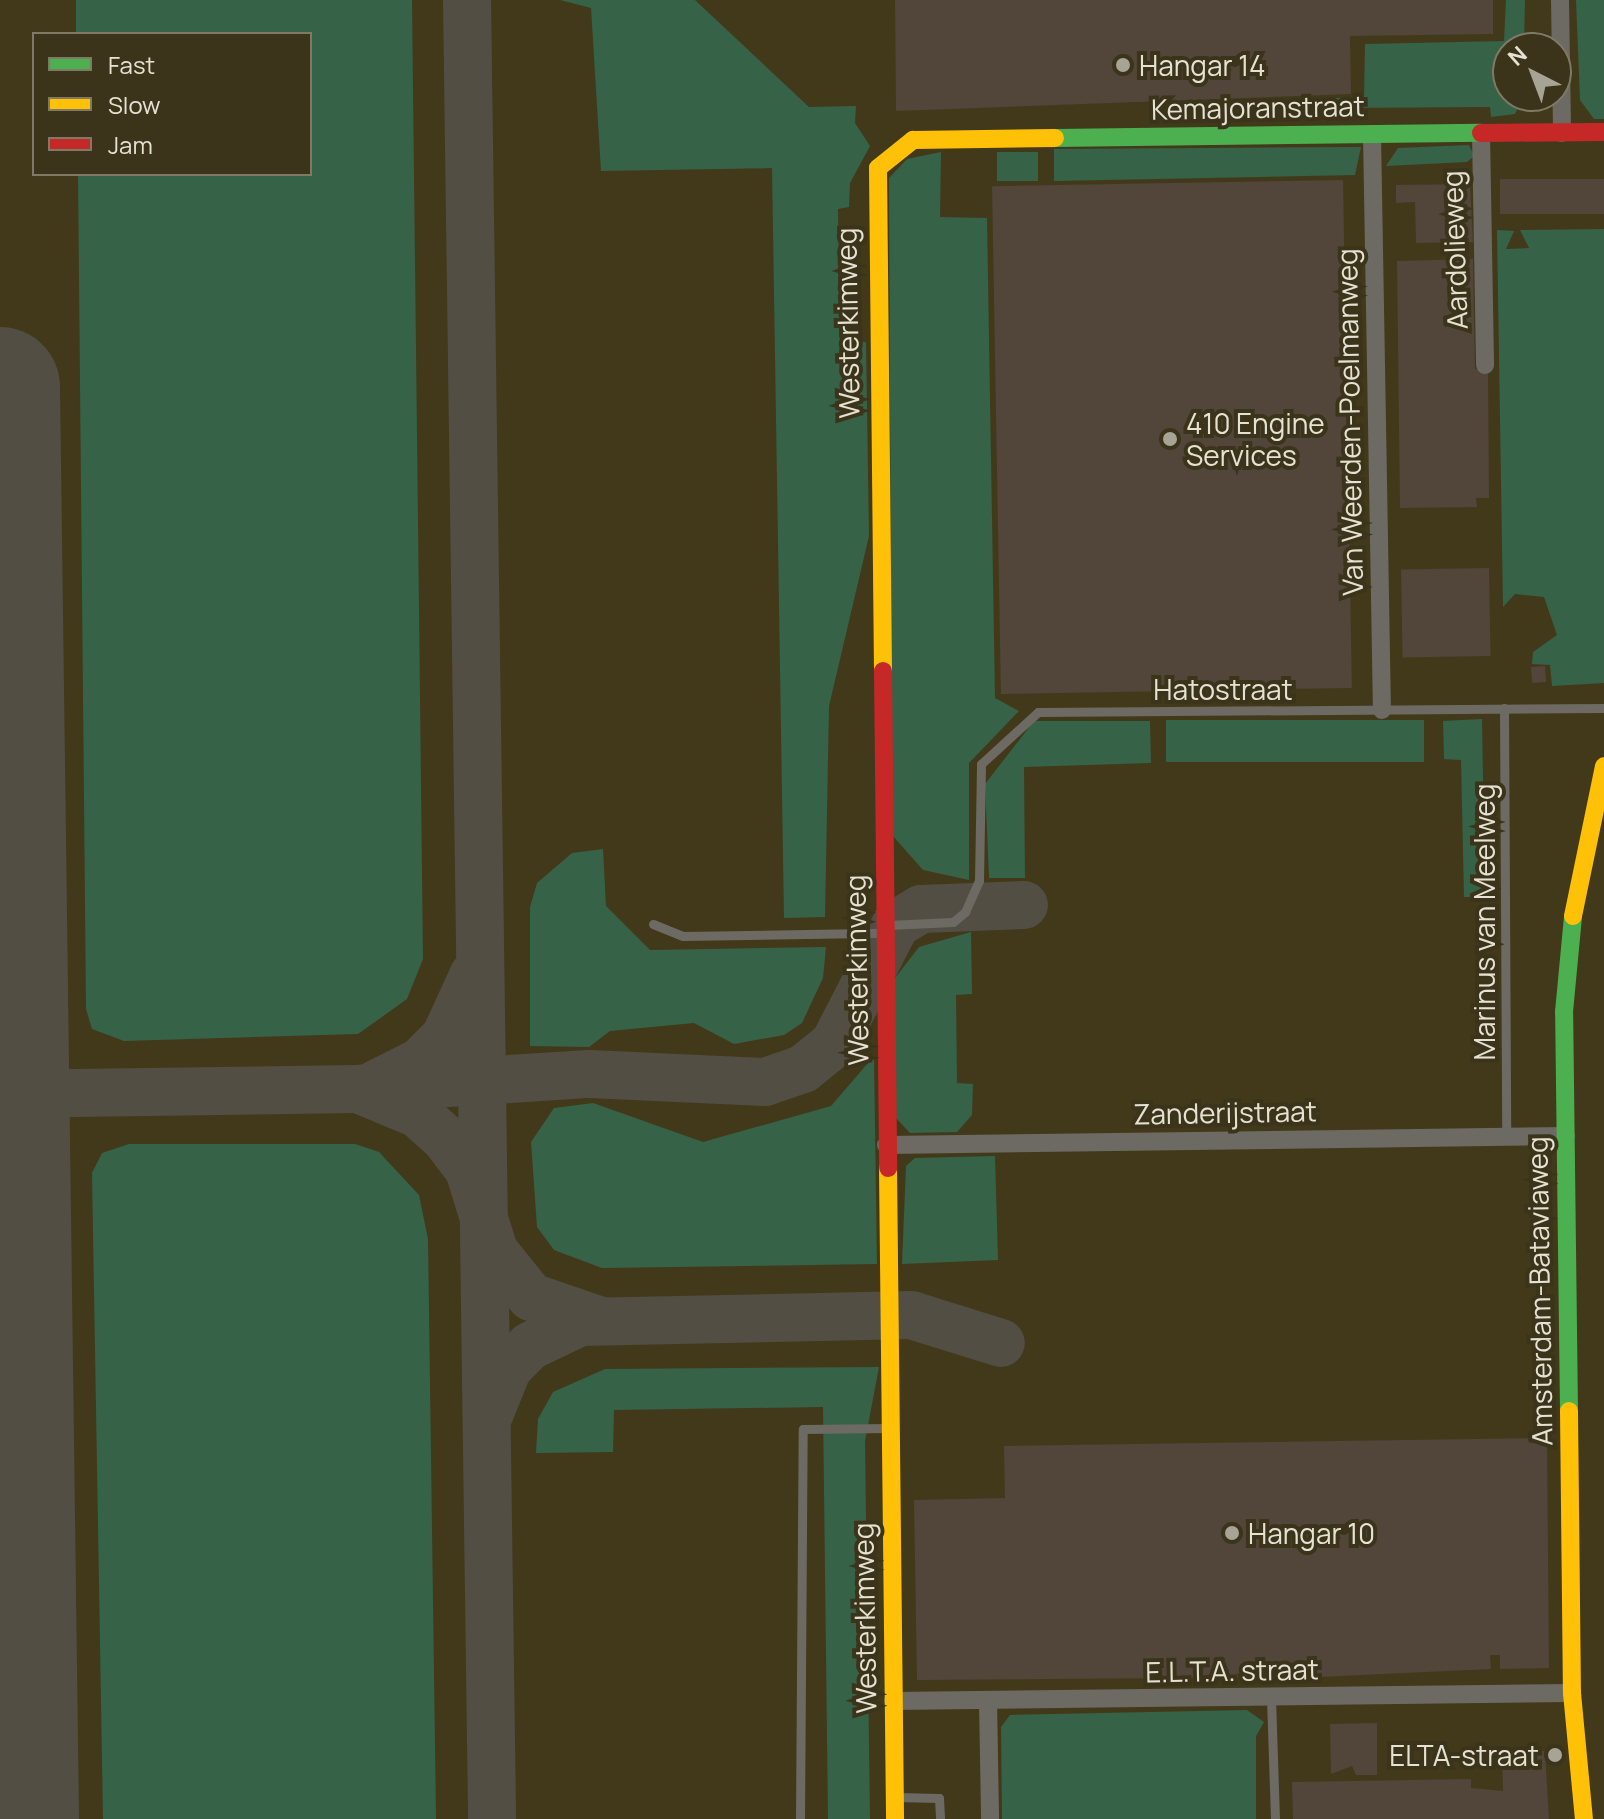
<!DOCTYPE html>
<style>
body{margin:0}
#map{position:relative;width:1604px;height:1819px;overflow:hidden;background:#343022;font-family:Manrope,sans-serif}
div>[style]{position:absolute}
.built>*{inset:0;background:#42391b}
.green>*{inset:0;background:#366247;transform-origin:0 0}
.taxiway>*{height:48px;margin:-24px;padding:0 24px;transform-origin:24px;border-radius:24px;background:#524e44}
.runway>*{height:120px;margin:-60px;padding:0 60px;transform-origin:60px;border-radius:60px;background:#524e44}
.building>*{inset:0;background:#52453a;transform-origin:0 0}
.lane>*{height:9px;margin:-4.5px;padding:0 4.5px;transform-origin:4.5px;border-radius:4.5px;background:#6c6a63}
.street>*{height:18px;margin:-9px;padding:0 9px;transform-origin:9px;border-radius:9px;background:#6c6a63}
.fast>*{height:18px;margin:-9px;padding:0 9px;transform-origin:9px;border-radius:9px;background:#4caf50}
.slow>*{height:18px;margin:-9px;padding:0 9px;transform-origin:9px;border-radius:9px;background:#ffc107}
.jam>*{height:18px;margin:-9px;padding:0 9px;transform-origin:9px;border-radius:9px;background:#c62828}
.dots>*{width:22px;height:22px;translate:-50% -50%;box-sizing:border-box;border:4px solid #3b341b;border-radius:50%}
span{translate:-50% -50%;white-space:nowrap;text-align:center;line-height:1.15;-webkit-text-stroke:8px #3b341b;paint-order:stroke}
.poi-label{font-size:28px;color:#e6e2d3}
.left{translate:0 -50%;text-align:left}
.right{translate:-100% -50%;text-align:right}
.street-label{font-size:28px;color:#e6e2d3}
.legend{position:absolute;left:32px;top:32px;width:280px;height:144px;box-sizing:border-box;background:#3b341b;border:2px solid #7f7a65;margin:0;padding:10px 14px;list-style:none;font-size:24px;color:#e6e2d3}
.legend li{display:flex;align-items:center;gap:16px;height:40px}
.legend b{width:40px;border:2px solid #7f7a65}
.north{position:absolute;left:1492px;top:32px;width:80px;height:80px;box-sizing:border-box;background:#3b341b;border:2px solid #7f7a65;border-radius:50%;rotate:318deg;font-size:22px;font-weight:700;line-height:32px;text-align:center;color:#e6e2d3}
.north::after{content:'';display:block;margin:auto;width:28px;height:36px;background:#a8a495;clip-path:polygon(50% 0,100% 100%,50% 72%,0 100%)}
</style>
<div id="map">
<div class="built">
<div style="clip-path:polygon(evenodd,0 0,1604px 0,1604px 1819px,0 1819px,0 0,34px 34px,310px 34px,310px 174px,34px 174px,34px 34px,0 0,1508px 48px,1556px 48px,1556px 96px,1508px 96px,1508px 48px)"></div>
</div>
<div class="green">
<div style="clip-path:polygon(76px 0,412px 0,423px 959px,407px 999px,358px 1034px,124px 1041px,92px 1029px,86px 1009px,78px 174px,310px 174px,310px 34px,76px 34px)"></div>
<div style="clip-path:polygon(560px 0,695px 0,809px 107px,856px 106px,855px 123px,870px 146px,850px 183px,849px 207px,838px 209px,840px 341px,866px 342px,869px 536px,829px 706px,825px 917px,784px 918px,772px 168px,601px 171px,591px 8px)"></div>
<div style="clip-path:polygon(1506px 0,1525px 0,1524px 48px,1508px 48px,1508px 96px,1524px 96px,1515px 114px,1491px 117px,1490px 107px,1334px 108px,1335px 98px,1364px 97px,1365px 44px,1504px 41px)"></div>
<div style="clip-path:polygon(1576px 0,1604px 0,1604px 119px,1594px 119px,1580px 100px)"></div>
<div style="clip-path:polygon(1469px 145px,1474px 156px,1467px 162px,1386px 166px,1398px 148px)"></div>
<div style="clip-path:polygon(1361px 147px,1355px 175px,1054px 181px,1054px 149px)"></div>
<div style="clip-path:polygon(941px 152px,940px 217px,987px 218px,995px 698px,1019px 711px,969px 763px,969px 880px,923px 870px,892px 835px,889px 178px,907px 159px)"></div>
<div style="left:997px;top:152px;width:41px;height:29px"></div>
<div style="clip-path:polygon(1604px 229px,1604px 683px,1552px 686px,1550px 665px,1532px 664px,1533px 652px,1557px 635px,1544px 597px,1515px 594px,1503px 607px,1497px 230px,1514px 231px,1506px 249px,1529px 248px,1520px 230px)"></div>
<div style="clip-path:polygon(1482px 719px,1485px 897px,1464px 897px,1461px 760px,1444px 759px,1443px 721px)"></div>
<div style="left:1166px;top:720px;width:258px;height:42px"></div>
<div style="clip-path:polygon(1034px 721px,1150px 721px,1151px 763px,1024px 767px,1025px 878px,989px 878px,985px 784px)"></div>
<div style="clip-path:polygon(603px 849px,606px 906px,650px 950px,826px 947px,823px 978px,802px 1023px,784px 1035px,734px 1044px,694px 1023px,610px 1031px,589px 1047px,530px 1046px,530px 907px,537px 883px,572px 853px)"></div>
<div style="clip-path:polygon(971px 932px,972px 994px,956px 995px,957px 1083px,973px 1084px,972px 1115px,957px 1132px,910px 1133px,895px 1117px,892px 982px,919px 947px)"></div>
<div style="clip-path:polygon(874px 1056px,877px 1264px,602px 1268px,554px 1250px,537px 1227px,531px 1142px,554px 1108px,593px 1103px,703px 1142px,831px 1106px)"></div>
<div style="clip-path:polygon(129px 1144px,355px 1144px,379px 1152px,419px 1195px,428px 1239px,436px 1819px,103px 1819px,92px 1173px,102px 1153px)"></div>
<div style="clip-path:polygon(995px 1156px,998px 1260px,902px 1264px,906px 1166px,915px 1158px)"></div>
<div style="clip-path:polygon(879px 1367px,865px 1441px,870px 1819px,828px 1819px,823px 1407px,614px 1410px,613px 1452px,536px 1453px,538px 1419px,553px 1392px,605px 1369px)"></div>
<div style="clip-path:polygon(1247px 1710px,1264px 1722px,1256px 1736px,1256px 1819px,1002px 1819px,1001px 1727px,1010px 1715px)"></div>
</div>
<div class="taxiway">
<div style="left:467px;top:0;width:1819px;rotate:89.21deg"></div>
<div style="left:8px;top:1000px;width:60px;rotate:85.2deg"></div>
<div style="left:13px;top:1060px;width:30px;rotate:53deg"></div>
<div style="left:31px;top:1084px;width:31px;rotate:21deg"></div>
<div style="left:376px;top:1084px;width:49px;rotate:-26.6deg"></div>
<div style="left:420px;top:1062px;width:35px;rotate:-45deg"></div>
<div style="left:445px;top:1037px;width:69px;rotate:-65.3deg"></div>
<div style="left:363px;top:1091px;width:60px;rotate:22.7deg"></div>
<div style="left:418px;top:1114px;width:36px;rotate:42deg"></div>
<div style="left:445px;top:1138px;width:40px;rotate:53deg"></div>
<div style="left:469px;top:1170px;width:85px;rotate:72.8deg"></div>
<div style="left:494px;top:1251px;width:59px;rotate:51.2deg"></div>
<div style="left:531px;top:1297px;width:71px;rotate:18.9deg"></div>
<div style="left:0;top:1094px;width:356px;rotate:-0.8deg"></div>
<div style="left:356px;top:1089px;width:234px;rotate:-3.7deg"></div>
<div style="left:590px;top:1074px;width:175px;rotate:2.6deg"></div>
<div style="left:765px;top:1082px;width:40px;rotate:-18.9deg"></div>
<div style="left:803px;top:1069px;width:40px;rotate:-39deg"></div>
<div style="left:834px;top:1044px;width:135px;rotate:-62.7deg"></div>
<div style="left:896px;top:924px;width:29px;rotate:-31deg"></div>
<div style="left:921px;top:909px;width:103px;rotate:-2.2deg"></div>
<div style="left:10px;top:1155px;width:43px;rotate:-73.7deg"></div>
<div style="left:22px;top:1114px;width:42px;rotate:-26.6deg"></div>
<div style="left:489px;top:1415px;width:51px;rotate:-68deg"></div>
<div style="left:508px;top:1368px;width:31px;rotate:-45deg"></div>
<div style="left:530px;top:1346px;width:55px;rotate:-25.6deg"></div>
<div style="left:580px;top:1322px;width:331px;rotate:-1.2deg"></div>
<div style="left:911px;top:1315px;width:94px;rotate:17.3deg"></div>
</div>
<div class="runway">
<div style="left:0;top:387px;width:1432px;rotate:89.24deg"></div>
</div>
<div class="building">
<div style="clip-path:polygon(895px 0,1493px 0,1493px 34px,1350px 36px,1351px 94px,896px 111px)"></div>
<div style="left:1604px;top:179px;width:35px;height:104px;rotate:90deg"></div>
<div style="left:1343px;top:180px;width:508px;height:351px;rotate:89deg"></div>
<div style="clip-path:polygon(1470px 184px,1473px 242px,1416px 243px,1415px 202px,1396px 203px,1396px 185px)"></div>
<div style="clip-path:polygon(1473px 259px,1475px 369px,1488px 369px,1489px 498px,1476px 498px,1477px 507px,1400px 508px,1397px 261px)"></div>
<div style="left:1489px;top:568px;width:88px;height:88px;rotate:89deg"></div>
<div style="left:1545px;top:666px;width:16px;height:14px;rotate:86deg"></div>
<div style="clip-path:polygon(1547px 1438px,1549px 1668px,1500px 1669px,1500px 1655px,1490px 1655px,1491px 1669px,1319px 1677px,917px 1680px,914px 1500px,1005px 1498px,1004px 1446px)"></div>
<div style="clip-path:polygon(1377px 1723px,1377px 1775px,1356px 1775px,1352px 1766px,1331px 1774px,1330px 1724px)"></div>
<div style="clip-path:polygon(1502px 1751px,1545px 1751px,1549px 1819px,1293px 1819px,1292px 1782px,1471px 1779px,1471px 1788px,1503px 1791px)"></div>
</div>
<div class="lane">
<div style="left:1504px;top:708px;width:427px;rotate:89.7deg"></div>
<div style="left:653px;top:924px;width:32px;rotate:22deg"></div>
<div style="left:683px;top:936px;width:200px;rotate:-0.9deg"></div>
<div style="left:888px;top:925px;width:65px;rotate:-2.6deg"></div>
<div style="left:953px;top:922px;width:16px;rotate:-40deg"></div>
<div style="left:965px;top:912px;width:34px;rotate:-66deg"></div>
<div style="left:979px;top:881px;width:117px;rotate:-89deg"></div>
<div style="left:981px;top:764px;width:77px;rotate:-42.4deg"></div>
<div style="left:1038px;top:712px;width:566px;rotate:-0.4deg"></div>
<div style="left:1271px;top:1698px;width:121px;rotate:88.1deg"></div>
<div style="left:896px;top:1797px;width:43px;rotate:1.3deg"></div>
<div style="left:939px;top:1798px;width:21px;rotate:87deg"></div>
<div style="left:800px;top:1819px;width:390px;rotate:-89.6deg"></div>
<div style="left:803px;top:1429px;width:87px;rotate:-0.7deg"></div>
</div>
<div class="street">
<div style="left:1560px;top:0;width:133px;rotate:89.1deg"></div>
<div style="left:1481px;top:133px;width:232px;rotate:89deg"></div>
<div style="left:1372px;top:134px;width:576px;rotate:89.01deg"></div>
<div style="left:886px;top:1145px;width:680px;rotate:-0.76deg"></div>
<div style="left:988px;top:1700px;width:119px;rotate:89deg"></div>
<div style="left:893px;top:1701px;width:679px;rotate:-0.68deg"></div>
</div>
<div class="fast">
<div style="left:1055px;top:138px;width:426px;rotate:-0.7deg"></div>
<div style="left:1569px;top:1411px;width:399px;rotate:-90.7deg"></div>
<div style="left:1564px;top:1012px;width:96px;rotate:-84.6deg"></div>
</div>
<div class="slow">
<div style="left:883px;top:671px;width:503px;rotate:-90.57deg"></div>
<div style="left:878px;top:168px;width:45px;rotate:-38.7deg"></div>
<div style="left:913px;top:140px;width:142px;rotate:-0.8deg"></div>
<div style="left:1573px;top:916px;width:153px;rotate:-78.3deg"></div>
<div style="left:888px;top:1168px;width:651px;rotate:89.38deg"></div>
<div style="left:1569px;top:1411px;width:282px;rotate:89.4deg"></div>
<div style="left:1572px;top:1693px;width:127px;rotate:84.6deg"></div>
</div>
<div class="jam">
<div style="left:1481px;top:133px;width:123px;rotate:-0.5deg"></div>
<div style="left:883px;top:671px;width:497px;rotate:89.4deg"></div>
</div>
<div class="dots">
<div style="left:1123px;top:65px;background:#a8a495"></div>
<div style="left:1170px;top:439px;background:#a8a495"></div>
<div style="left:1232px;top:1533px;background:#a8a495"></div>
<div style="left:1555px;top:1755px;background:#a8a495"></div>
</div>
<div class="poi-label">
<span class="left" style="left:1139px;top:65px">Hangar 14</span>
<span class="left" style="left:1186px;top:439px">410 Engine<br>Services</span>
<span class="left" style="left:1248px;top:1533px">Hangar 10</span>
<span class="right" style="left:1539px;top:1755px">ELTA-straat</span>
</div>
<div class="street-label">
<span style="left:1258px;top:107px;rotate:-1deg">Kemajoranstraat</span>
<span style="left:1454px;top:250px;rotate:-92deg">Aardolieweg</span>
<span style="left:847px;top:323px;rotate:-91deg">Westerkimweg</span>
<span style="left:1349px;top:422px;rotate:-91deg">Van Weerden-Poelmanweg</span>
<span style="left:1223px;top:689px">Hatostraat</span>
<span style="left:1484px;top:922px;rotate:-90deg">Marinus van Meelweg</span>
<span style="left:856px;top:970px;rotate:-91deg">Westerkimweg</span>
<span style="left:1225px;top:1112px;rotate:-1deg">Zanderijstraat</span>
<span style="left:1539px;top:1291px;rotate:-91deg">Amsterdam-Bataviaweg</span>
<span style="left:864px;top:1618px;rotate:-91deg">Westerkimweg</span>
<span style="left:1232px;top:1670px;rotate:-1deg">E.L.T.A. straat</span>
</div>
<ul class="legend">
<li><b style="height:10px;background:#4caf50"></b>Fast</li>
<li><b style="height:10px;background:#ffc107"></b>Slow</li>
<li><b style="height:10px;background:#c62828"></b>Jam</li>
</ul>
<div class="north">N</div>
</div>
